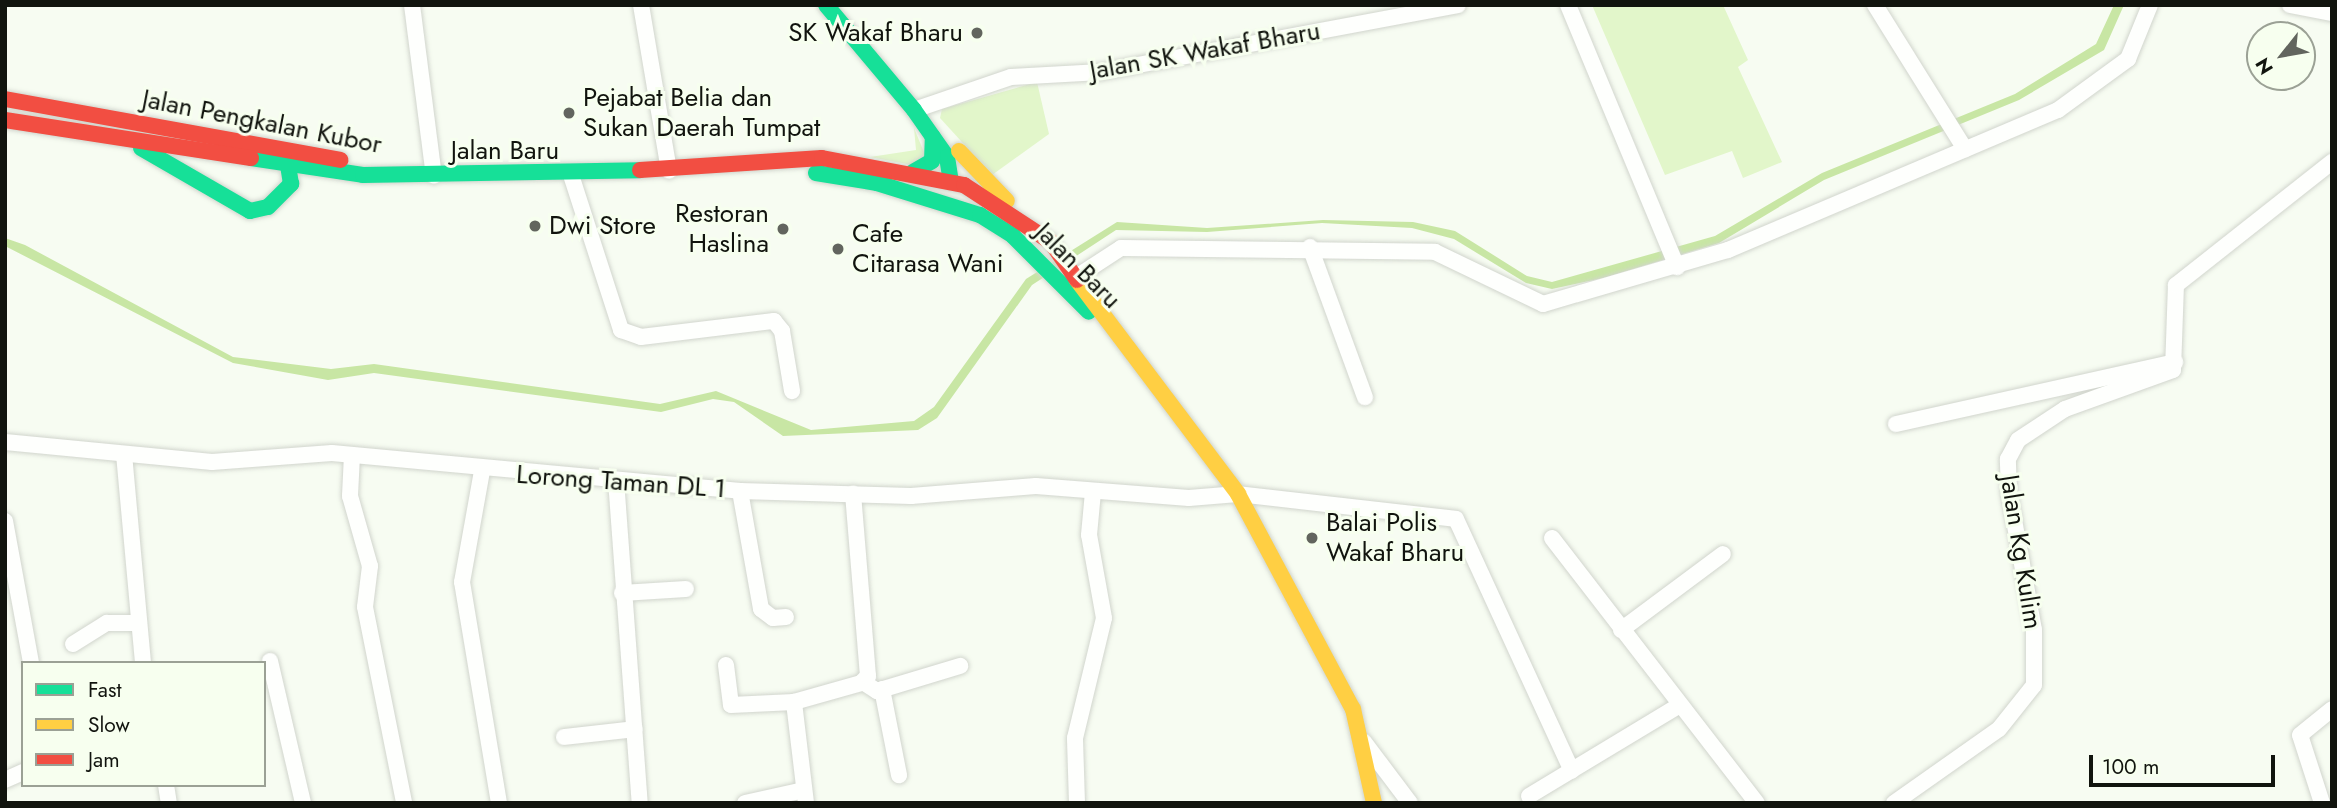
<!DOCTYPE html>
<style>
body{margin:0}
#map{position:relative;width:2337px;height:808px;overflow:hidden;background:#f7fcf2;font-family:Jost,sans-serif}
div>[style]{position:absolute}
.green>*{inset:0;background:#e2f6ca}
.water>*{inset:0;background:#c8e6a4}
.roads{filter:drop-shadow(0 0 2px #d1d5cd) drop-shadow(0 0 2px #d1d5cd)}
.street>*{height:16px;margin:-8px;padding:0 8px;transform-origin:8px;border-radius:8px;background:#fefffd}
.fast>*{height:16px;margin:-8px;padding:0 8px;transform-origin:8px;border-radius:8px;background:#16e098}
.slow>*{height:16px;margin:-8px;padding:0 8px;transform-origin:8px;border-radius:8px;background:#ffcf43}
.jam>*{height:16px;margin:-8px;padding:0 8px;transform-origin:8px;border-radius:8px;background:#f24e42}
.dots>*{width:19px;height:19px;translate:-50% -50%;box-sizing:border-box;border:4px solid #f7ffef;border-radius:50%}
span{translate:-50% -50%;white-space:nowrap;text-align:center;line-height:1.15;-webkit-text-stroke:6px #f7ffef;paint-order:stroke}
.poi-label{font-size:26px;color:#11140e}
.right{translate:-100% -50%;text-align:right}
.left{translate:0 -50%;text-align:left}
.street-label{font-size:26px;color:#11140e}
.frame{position:absolute;inset:0;border:7px solid #11140e;pointer-events:none}
.legend{position:absolute;left:21px;top:661px;width:245px;height:126px;box-sizing:border-box;background:#f7ffef;border:2px solid #9ba195;margin:0;padding:9px 12px;list-style:none;font-size:21px;color:#11140e}
.legend li{display:flex;align-items:center;gap:14px;height:35px}
.legend b{width:35px;border:2px solid #9ba195}
.north{position:absolute;left:2246px;top:21px;width:70px;height:70px;box-sizing:border-box;background:#f7ffef;border:2px solid #9ba195;border-radius:50%;rotate:239deg;font-size:19px;font-weight:700;line-height:28px;text-align:center;color:#11140e}
.north::after{content:'';display:block;margin:auto;width:24px;height:32px;background:#62655e;clip-path:polygon(50% 0,100% 100%,50% 72%,0 100%)}
.scale{position:absolute;left:2089px;top:755px;width:186px;height:32px;box-sizing:border-box;border:4px solid #11140e;border-top:0;padding-left:9px;font-size:21px;line-height:24px;white-space:nowrap;color:#11140e;-webkit-text-stroke:5px #f7ffef;paint-order:stroke}
</style>
<div id="map">
<div class="green">
<div style="clip-path:polygon(1592px 5px,1723px 5px,1748px 60px,1738px 67px,1782px 162px,1743px 178px,1732px 151px,1665px 175px)"></div>
<div style="clip-path:polygon(1037px 82px,1049px 134px,992px 175px,940px 118px,942px 109px)"></div>
<div style="clip-path:polygon(914px 128px,926px 157px,912px 165px,870px 157px,916px 150px)"></div>
</div>
<div class="water">
<div style="clip-path:polygon(2114px 5px,2124px 5px,2104px 50px,2019px 100px,1824px 180px,1719px 243px,1603px 278px,1552px 289px,1526px 283px,1454px 239px,1412px 228px,1322px 223px,1207px 232px,1116px 230px,1032px 285px,937px 418px,918px 430px,783px 436px,734px 402px,713px 399px,661px 412px,374px 373px,328px 380px,233px 363px,5px 246px,5px 238px,25px 245px,233px 357px,331px 369px,374px 364px,660px 404px,716px 391px,811px 430px,914px 421px,934px 407px,1026px 279px,1117px 222px,1207px 228px,1323px 220px,1413px 222px,1455px 231px,1527px 276px,1552px 282px,1715px 236px,1822px 173px,2015px 94px,2096px 44px)"></div>
</div>
<div class="roads">
<div class="street">
<div style="left:412px;top:5px;width:172px;rotate:82.7deg"></div>
<div style="left:641px;top:5px;width:168px;rotate:80.4deg"></div>
<div style="left:1568px;top:5px;width:284px;rotate:67.4deg"></div>
<div style="left:1875px;top:5px;width:170px;rotate:58deg"></div>
<div style="left:2290px;top:5px;width:43px;rotate:10.8deg"></div>
<div style="left:914px;top:110px;width:102px;rotate:-18.8deg"></div>
<div style="left:1011px;top:77px;width:90px;rotate:-3.2deg"></div>
<div style="left:1101px;top:72px;width:363px;rotate:-10.6deg"></div>
<div style="left:571px;top:175px;width:163px;rotate:72.1deg"></div>
<div style="left:621px;top:330px;width:21px;rotate:19deg"></div>
<div style="left:641px;top:337px;width:134px;rotate:-6.9deg"></div>
<div style="left:774px;top:321px;width:13px;rotate:51deg"></div>
<div style="left:782px;top:331px;width:61px;rotate:80.5deg"></div>
<div style="left:1310px;top:247px;width:160px;rotate:69.9deg"></div>
<div style="left:1078px;top:276px;width:51px;rotate:-33.1deg"></div>
<div style="left:1121px;top:248px;width:314px;rotate:0.7deg"></div>
<div style="left:1435px;top:252px;width:120px;rotate:25.7deg"></div>
<div style="left:1543px;top:304px;width:193px;rotate:-16.3deg"></div>
<div style="left:1728px;top:250px;width:358px;rotate:-23deg"></div>
<div style="left:2058px;top:110px;width:87px;rotate:-36.1deg"></div>
<div style="left:2128px;top:59px;width:58px;rotate:-67.8deg"></div>
<div style="left:1896px;top:424px;width:286px;rotate:-12.5deg"></div>
<div style="left:5px;top:442px;width:208px;rotate:5.5deg"></div>
<div style="left:212px;top:462px;width:120px;rotate:-4.3deg"></div>
<div style="left:332px;top:453px;width:410px;rotate:5.3deg"></div>
<div style="left:740px;top:491px;width:171px;rotate:1.7deg"></div>
<div style="left:911px;top:496px;width:125px;rotate:-4.6deg"></div>
<div style="left:1036px;top:486px;width:153px;rotate:4.5deg"></div>
<div style="left:1189px;top:498px;width:49px;rotate:-4.7deg"></div>
<div style="left:1238px;top:494px;width:219px;rotate:6.5deg"></div>
<div style="left:1456px;top:519px;width:277px;rotate:65.3deg"></div>
<div style="left:124px;top:454px;width:210px;rotate:84.8deg"></div>
<div style="left:352px;top:455px;width:41px;rotate:92.8deg"></div>
<div style="left:350px;top:496px;width:73px;rotate:74.1deg"></div>
<div style="left:370px;top:566px;width:41px;rotate:97deg"></div>
<div style="left:365px;top:607px;width:200px;rotate:78.7deg"></div>
<div style="left:482px;top:471px;width:113px;rotate:100.2deg"></div>
<div style="left:462px;top:582px;width:224px;rotate:80.5deg"></div>
<div style="left:616px;top:480px;width:324px;rotate:85.8deg"></div>
<div style="left:740px;top:491px;width:120px;rotate:79.9deg"></div>
<div style="left:761px;top:609px;width:15px;rotate:37deg"></div>
<div style="left:773px;top:618px;width:13px;rotate:-4deg"></div>
<div style="left:5px;top:521px;width:144px;rotate:79.6deg"></div>
<div style="left:1552px;top:538px;width:335px;rotate:52.3deg"></div>
<div style="left:622px;top:593px;width:64px;rotate:-3.6deg"></div>
<div style="left:1621px;top:630px;width:127px;rotate:-36.7deg"></div>
<div style="left:73px;top:644px;width:40px;rotate:-32deg"></div>
<div style="left:107px;top:623px;width:29px"></div>
<div style="left:270px;top:661px;width:146px;rotate:76.9deg"></div>
<div style="left:726px;top:665px;width:40px;rotate:82.9deg"></div>
<div style="left:731px;top:705px;width:63px;rotate:-2.7deg"></div>
<div style="left:863px;top:682px;width:17px;rotate:33deg"></div>
<div style="left:877px;top:691px;width:87px;rotate:-16.8deg"></div>
<div style="left:882px;top:689px;width:88px;rotate:78.8deg"></div>
<div style="left:564px;top:737px;width:71px;rotate:-6.4deg"></div>
<div style="left:1364px;top:742px;width:76px;rotate:53deg"></div>
<div style="left:5px;top:780px;width:20px;rotate:-24deg"></div>
<div style="left:166px;top:785px;width:18px;rotate:81deg"></div>
<div style="left:1529px;top:796px;width:174px;rotate:-31.1deg"></div>
<div style="left:745px;top:803px;width:60px;rotate:-12.4deg"></div>
<div style="left:806px;top:803px;width:102px;rotate:-96.8deg"></div>
<div style="left:794px;top:702px;width:70px;rotate:-15.8deg"></div>
<div style="left:861px;top:683px;width:10px;rotate:-45deg"></div>
<div style="left:868px;top:676px;width:183px;rotate:-94.7deg"></div>
<div style="left:1077px;top:803px;width:65px;rotate:-91.8deg"></div>
<div style="left:1075px;top:738px;width:123px;rotate:-76.4deg"></div>
<div style="left:1104px;top:618px;width:84px;rotate:-100.2deg"></div>
<div style="left:1089px;top:535px;width:43px;rotate:-84.7deg"></div>
<div style="left:1894px;top:803px;width:128px;rotate:-35.2deg"></div>
<div style="left:1999px;top:729px;width:56px;rotate:-51.5deg"></div>
<div style="left:2034px;top:685px;width:55px;rotate:-90deg"></div>
<div style="left:2034px;top:630px;width:139px;rotate:-100.3deg"></div>
<div style="left:2009px;top:493px;width:34px;rotate:-92deg"></div>
<div style="left:2008px;top:459px;width:21px;rotate:-62deg"></div>
<div style="left:2018px;top:440px;width:56px;rotate:-33.4deg"></div>
<div style="left:2065px;top:409px;width:115px;rotate:-19.9deg"></div>
<div style="left:2173px;top:370px;width:85px;rotate:-88deg"></div>
<div style="left:2176px;top:285px;width:199px;rotate:-38.3deg"></div>
<div style="left:2322px;top:803px;width:71px;rotate:-107.9deg"></div>
<div style="left:2300px;top:735px;width:41px;rotate:-39.1deg"></div>
</div>
<div class="fast">
<div style="left:826px;top:5px;width:137px;rotate:50deg"></div>
<div style="left:914px;top:110px;width:57px;rotate:54.9deg"></div>
<div style="left:947px;top:157px;width:24px;rotate:81deg"></div>
<div style="left:141px;top:148px;width:126px;rotate:30deg"></div>
<div style="left:250px;top:211px;width:18px;rotate:-13deg"></div>
<div style="left:268px;top:207px;width:33px;rotate:-45deg"></div>
<div style="left:291px;top:184px;width:31px;rotate:-99deg"></div>
<div style="left:251px;top:158px;width:113px;rotate:8.6deg"></div>
<div style="left:363px;top:175px;width:277px;rotate:-1deg"></div>
<div style="left:913px;top:172px;width:22px;rotate:-30deg"></div>
<div style="left:932px;top:161px;width:24px;rotate:-88deg"></div>
<div style="left:816px;top:173px;width:62px;rotate:9.3deg"></div>
<div style="left:877px;top:183px;width:108px;rotate:17.3deg"></div>
<div style="left:980px;top:215px;width:39px;rotate:32deg"></div>
<div style="left:1013px;top:236px;width:107px;rotate:45deg"></div>
</div>
<div class="slow">
<div style="left:959px;top:151px;width:69px;rotate:46.2deg"></div>
<div style="left:1077px;top:280px;width:268px;rotate:53deg"></div>
<div style="left:1238px;top:494px;width:244px;rotate:61.9deg"></div>
<div style="left:1353px;top:709px;width:96px;rotate:77.4deg"></div>
</div>
<div class="jam">
<div style="left:5px;top:99px;width:341px;rotate:10.3deg"></div>
<div style="left:5px;top:120px;width:249px;rotate:8.8deg"></div>
<div style="left:640px;top:170px;width:182px;rotate:-3.8deg"></div>
<div style="left:822px;top:158px;width:145px;rotate:10.8deg"></div>
<div style="left:964px;top:185px;width:104px;rotate:33.2deg"></div>
<div style="left:1051px;top:242px;width:46px;rotate:55.6deg"></div>
</div>
</div>
<div class="dots">
<div style="left:977px;top:33px;background:#62655e"></div>
<div style="left:569px;top:113px;background:#62655e"></div>
<div style="left:535px;top:226px;background:#62655e"></div>
<div style="left:783px;top:229px;background:#62655e"></div>
<div style="left:838px;top:249px;background:#62655e"></div>
<div style="left:1312px;top:538px;background:#62655e"></div>
</div>
<div class="poi-label">
<span class="right" style="left:963px;top:33px">SK Wakaf Bharu</span>
<span class="left" style="left:583px;top:113px">Pejabat Belia dan<br>Sukan Daerah Tumpat</span>
<span class="right" style="left:769px;top:229px">Restoran<br>Haslina</span>
<span class="left" style="left:549px;top:226px">Dwi Store</span>
<span class="left" style="left:852px;top:249px">Cafe<br>Citarasa Wani</span>
<span class="left" style="left:1326px;top:538px">Balai Polis<br>Wakaf Bharu</span>
</div>
<div class="street-label">
<span style="left:1205px;top:51px;rotate:-10deg">Jalan SK Wakaf Bharu</span>
<span style="left:262px;top:122px;rotate:11deg">Jalan Pengkalan Kubor</span>
<span style="left:505px;top:151px">Jalan Baru</span>
<span style="left:1078px;top:266px;rotate:45deg">Jalan Baru</span>
<span style="left:621px;top:482px;rotate:4deg">Lorong Taman DL 1</span>
<span style="left:2021px;top:552px;rotate:81deg">Jalan Kg Kulim</span>
</div>
<div class="frame"></div>
<ul class="legend">
<li><b style="height:9px;background:#16e098"></b>Fast</li>
<li><b style="height:9px;background:#ffcf43"></b>Slow</li>
<li><b style="height:9px;background:#f24e42"></b>Jam</li>
</ul>
<div class="north">N</div>
<div class="scale">100 m</div>
</div>
